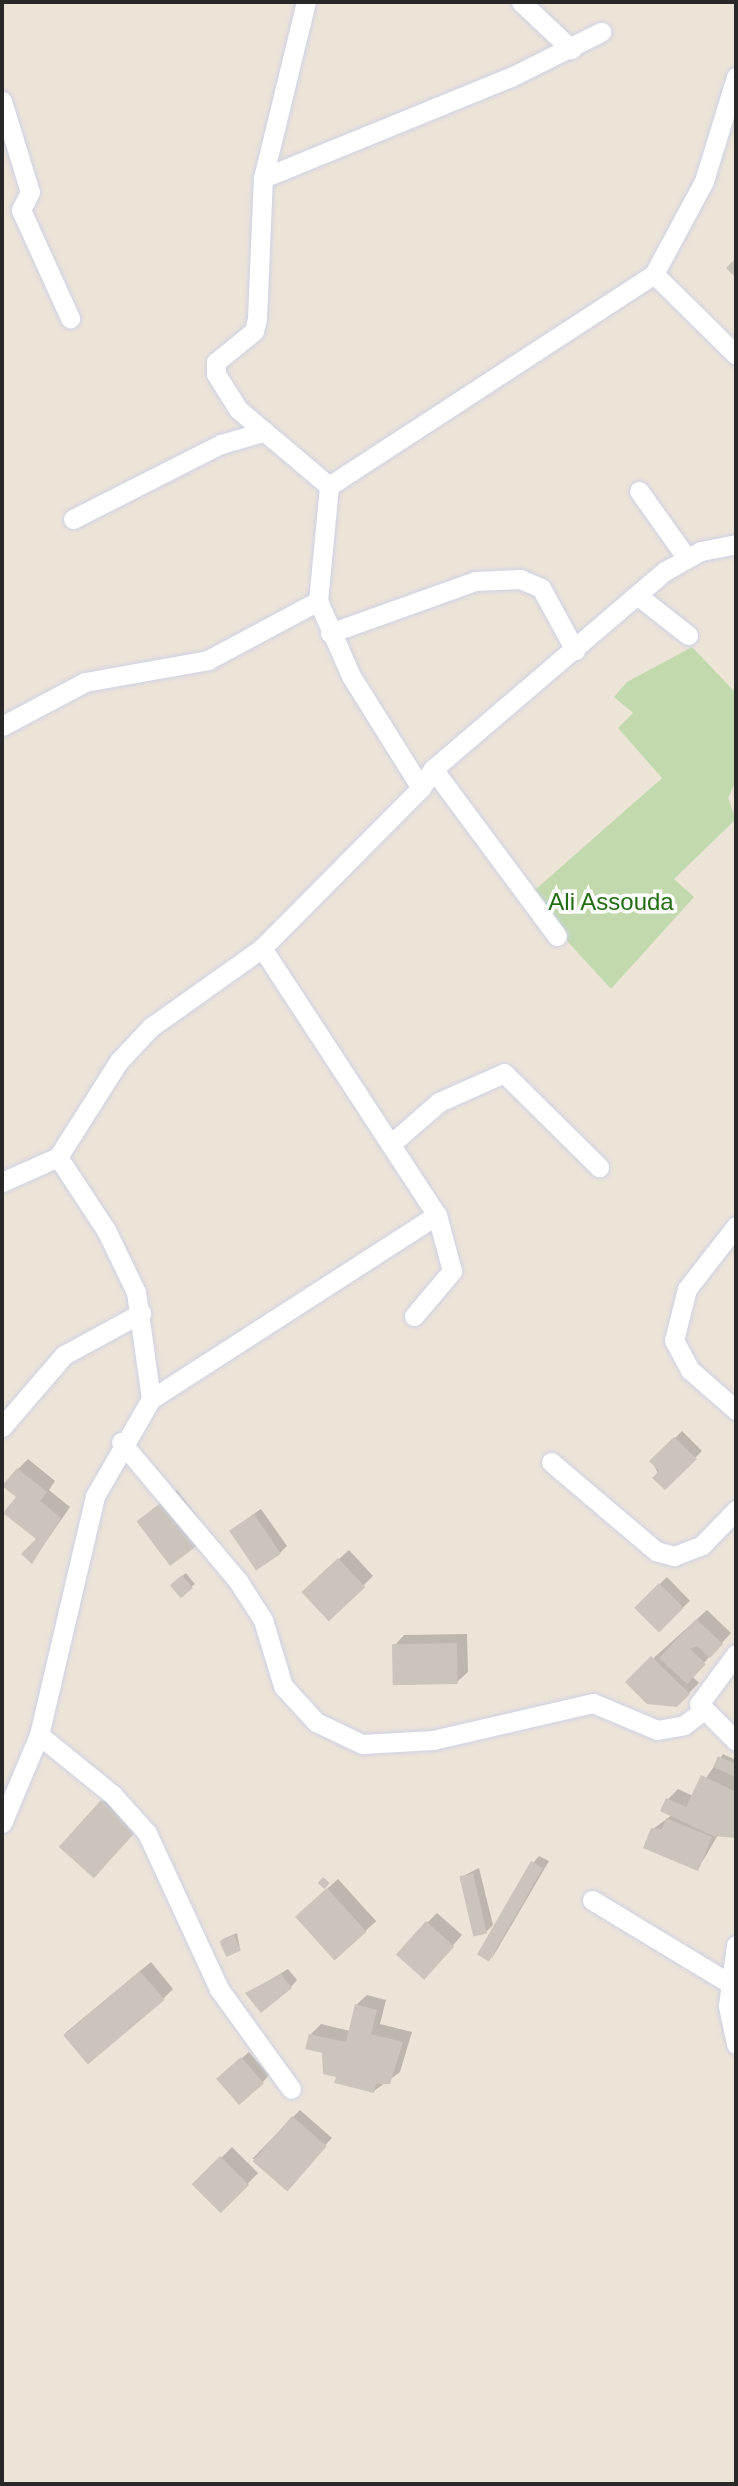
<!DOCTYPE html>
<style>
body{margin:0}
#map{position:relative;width:738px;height:2486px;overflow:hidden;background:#ede4d8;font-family:Arial,sans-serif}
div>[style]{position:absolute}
.cemetery>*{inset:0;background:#c1d9ad}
.shadow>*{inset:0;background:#0003;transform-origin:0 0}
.building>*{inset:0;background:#cbc4bb;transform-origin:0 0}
.roads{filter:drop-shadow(0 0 2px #cdd1e4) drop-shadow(0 0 2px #cdd1e4)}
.minor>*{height:19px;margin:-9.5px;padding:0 9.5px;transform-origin:9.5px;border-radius:9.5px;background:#fff}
span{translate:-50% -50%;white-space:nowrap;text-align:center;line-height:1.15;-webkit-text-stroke:7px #fff;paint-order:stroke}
.park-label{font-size:24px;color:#226d11}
.frame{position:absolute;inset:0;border:4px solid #282828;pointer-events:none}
</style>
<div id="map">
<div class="cemetery">
<div style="clip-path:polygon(692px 647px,736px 693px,736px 781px,728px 798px,736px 819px,674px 879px,694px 897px,611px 989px,527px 897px,662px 778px,618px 728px,633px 713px,614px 697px,627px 682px)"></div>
</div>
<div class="shadow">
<div style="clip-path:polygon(682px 1431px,702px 1451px,665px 1488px,652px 1461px)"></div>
<div style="clip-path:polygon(28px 1459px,55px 1481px,49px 1490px,70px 1507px,32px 1562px,38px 1539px,19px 1497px,18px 1469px)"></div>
<div style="clip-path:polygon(177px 1490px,209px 1532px,139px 1521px)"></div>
<div style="clip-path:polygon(261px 1509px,287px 1546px,280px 1553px,238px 1525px)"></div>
<div style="clip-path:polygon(349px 1550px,373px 1576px,363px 1586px,314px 1582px)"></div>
<div style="left:186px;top:1573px;width:14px;height:18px;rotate:51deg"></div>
<div style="left:667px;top:1577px;width:33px;height:43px;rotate:46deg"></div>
<div style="clip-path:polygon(707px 1610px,731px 1633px,692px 1676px,699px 1683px,677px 1705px,627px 1682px)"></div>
<div style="clip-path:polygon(467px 1634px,468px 1672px,457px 1682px,394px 1646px,404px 1635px)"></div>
<div style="clip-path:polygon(723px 1754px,736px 1760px,736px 1837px,718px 1835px,698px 1869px,653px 1829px,672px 1815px,668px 1799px,678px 1789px,693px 1796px)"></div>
<div style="clip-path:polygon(113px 1791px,145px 1821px,61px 1846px,103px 1801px)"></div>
<div style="clip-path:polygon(539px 1856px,549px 1861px,491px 1960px,533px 1863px)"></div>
<div style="clip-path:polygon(479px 1868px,493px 1925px,486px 1932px,461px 1877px)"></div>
<div style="left:338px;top:1879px;width:57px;height:55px;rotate:48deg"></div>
<div style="clip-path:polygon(437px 1913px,462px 1935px,434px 1967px,427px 1923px)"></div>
<div style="clip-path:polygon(237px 1933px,240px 1949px,221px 1942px,223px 1939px)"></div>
<div style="clip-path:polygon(151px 1962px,173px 1989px,163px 1999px,64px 2034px)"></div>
<div style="clip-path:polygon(288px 1969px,297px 1980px,291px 1987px,248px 1993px)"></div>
<div style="clip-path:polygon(367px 1995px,386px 2000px,380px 2024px,412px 2032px,400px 2072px,374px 2091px,338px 2076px,311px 2034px,321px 2024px,350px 2031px,356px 2005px)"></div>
<div style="clip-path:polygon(249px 2052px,269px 2075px,263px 2082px,226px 2072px)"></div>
<div style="clip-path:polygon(300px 2110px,332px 2138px,317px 2154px,252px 2159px)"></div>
<div style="left:232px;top:2147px;width:37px;height:53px;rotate:45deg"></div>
</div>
<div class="building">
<div style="clip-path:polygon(736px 258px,736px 278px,726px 268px)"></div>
<div style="clip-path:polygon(674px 1437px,697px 1459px,665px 1490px,652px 1478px,659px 1471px,649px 1461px)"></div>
<div style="clip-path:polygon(17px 1468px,47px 1492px,40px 1501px,61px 1518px,32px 1564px,21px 1554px,36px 1539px,3px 1513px,16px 1497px,2px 1486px)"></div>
<div style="left:166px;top:1499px;width:56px;height:37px;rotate:53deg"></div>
<div style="left:254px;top:1514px;width:48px;height:30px;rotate:56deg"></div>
<div style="left:338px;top:1558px;width:40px;height:50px;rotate:47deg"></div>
<div style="left:182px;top:1575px;width:17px;height:16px;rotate:50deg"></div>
<div style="left:659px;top:1583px;width:35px;height:35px;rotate:45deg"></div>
<div style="clip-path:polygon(696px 1619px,723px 1644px,710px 1658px,697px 1646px,690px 1649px,706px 1664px,687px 1684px,659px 1658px)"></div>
<div style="left:457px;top:1643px;width:41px;height:65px;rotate:89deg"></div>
<div style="clip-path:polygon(651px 1656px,690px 1694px,677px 1707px,647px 1704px,625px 1682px)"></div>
<div style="clip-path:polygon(718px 1756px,736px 1764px,736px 1777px,713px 1767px)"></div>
<div style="clip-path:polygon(701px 1775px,736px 1792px,736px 1838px,713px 1836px,660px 1811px,666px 1798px,686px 1807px)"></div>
<div style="left:101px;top:1800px;width:47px;height:63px;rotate:42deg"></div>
<div style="clip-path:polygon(666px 1818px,712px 1837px,698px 1871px,643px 1848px,651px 1828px,662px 1829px)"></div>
<div style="left:531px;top:1861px;width:14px;height:108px;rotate:30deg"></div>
<div style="left:473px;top:1873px;width:62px;height:14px;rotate:77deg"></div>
<div style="left:323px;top:1877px;width:9px;height:8px;rotate:41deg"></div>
<div style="left:327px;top:1888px;width:59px;height:43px;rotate:48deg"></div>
<div style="left:426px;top:1921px;width:38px;height:45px;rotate:42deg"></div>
<div style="left:234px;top:1935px;width:17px;height:16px;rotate:66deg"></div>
<div style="left:140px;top:1971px;width:38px;height:100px;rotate:50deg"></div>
<div style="clip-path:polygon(281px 1974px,292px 1988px,261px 2013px,245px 1993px)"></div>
<div style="clip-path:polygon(355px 2004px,377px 2010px,371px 2034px,403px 2042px,390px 2084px,376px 2084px,374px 2093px,334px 2083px,336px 2077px,323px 2074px,322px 2053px,305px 2049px,309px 2034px,346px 2042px)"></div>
<div style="left:241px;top:2057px;width:35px;height:33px;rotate:49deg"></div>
<div style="left:292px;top:2116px;width:46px;height:60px;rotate:41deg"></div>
<div style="left:220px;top:2156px;width:41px;height:40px;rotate:45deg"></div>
</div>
<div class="roads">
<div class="minor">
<div style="left:521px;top:2px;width:69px;rotate:43.2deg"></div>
<div style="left:2px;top:101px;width:95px;rotate:72.9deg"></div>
<div style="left:30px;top:192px;width:20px;rotate:117deg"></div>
<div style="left:21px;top:210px;width:119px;rotate:65.6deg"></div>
<div style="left:263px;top:178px;width:268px;rotate:-22.2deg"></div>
<div style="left:511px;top:77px;width:101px;rotate:-26.6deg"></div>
<div style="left:654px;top:274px;width:106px;rotate:-61.7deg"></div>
<div style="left:704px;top:181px;width:109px;rotate:-72.9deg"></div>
<div style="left:329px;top:486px;width:388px;rotate:-33.1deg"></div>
<div style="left:654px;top:274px;width:115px;rotate:44.6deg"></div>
<div style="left:639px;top:491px;width:81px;rotate:54.5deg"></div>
<div style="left:73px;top:519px;width:166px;rotate:-26.9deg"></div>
<div style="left:221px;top:444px;width:44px;rotate:-15.9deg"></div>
<div style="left:637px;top:595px;width:65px;rotate:38.1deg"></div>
<div style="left:330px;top:633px;width:154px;rotate:-19.7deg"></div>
<div style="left:475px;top:581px;width:45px;rotate:-2.5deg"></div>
<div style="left:520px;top:579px;width:23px;rotate:23deg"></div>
<div style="left:541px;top:588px;width:71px;rotate:61.3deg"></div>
<div style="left:2px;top:726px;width:94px;rotate:-27.9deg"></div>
<div style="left:85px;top:682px;width:125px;rotate:-10.1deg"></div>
<div style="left:208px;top:660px;width:125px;rotate:-28.2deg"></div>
<div style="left:433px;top:769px;width:208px;rotate:53.4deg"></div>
<div style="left:421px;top:788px;width:22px;rotate:-58deg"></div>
<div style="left:433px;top:769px;width:305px;rotate:-40.5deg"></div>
<div style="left:665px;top:571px;width:41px;rotate:-29.1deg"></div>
<div style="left:701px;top:551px;width:36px;rotate:-11deg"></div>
<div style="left:262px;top:948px;width:319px;rotate:56.8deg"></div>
<div style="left:437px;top:1215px;width:58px;rotate:75deg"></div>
<div style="left:452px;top:1271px;width:59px;rotate:130.2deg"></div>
<div style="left:392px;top:1143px;width:62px;rotate:-41.1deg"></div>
<div style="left:439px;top:1102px;width:71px;rotate:-24deg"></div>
<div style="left:504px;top:1073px;width:134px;rotate:44.7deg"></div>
<div style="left:58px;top:1157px;width:87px;rotate:56.7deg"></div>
<div style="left:106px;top:1230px;width:69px;rotate:64.2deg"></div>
<div style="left:136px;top:1292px;width:108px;rotate:82deg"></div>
<div style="left:2px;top:1182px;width:61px;rotate:-24.1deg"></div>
<div style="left:58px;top:1157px;width:114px;rotate:-57.6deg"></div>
<div style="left:119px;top:1061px;width:47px;rotate:-46.7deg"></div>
<div style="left:151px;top:1027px;width:136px;rotate:-35.4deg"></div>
<div style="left:262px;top:948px;width:226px;rotate:-45.2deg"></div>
<div style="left:421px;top:788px;width:132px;rotate:-122deg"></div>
<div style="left:351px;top:676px;width:82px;rotate:-113.7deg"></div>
<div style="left:318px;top:601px;width:116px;rotate:-84.5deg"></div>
<div style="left:329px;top:486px;width:119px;rotate:-139.8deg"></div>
<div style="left:238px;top:409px;width:41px;rotate:-122.2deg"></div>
<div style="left:216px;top:374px;width:12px;rotate:-90deg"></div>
<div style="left:216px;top:362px;width:49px;rotate:-39.2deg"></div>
<div style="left:254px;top:331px;width:12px;rotate:-76deg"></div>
<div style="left:257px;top:319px;width:141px;rotate:-87.6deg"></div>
<div style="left:263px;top:178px;width:181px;rotate:-76.3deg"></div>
<div style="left:736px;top:1226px;width:80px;rotate:127.9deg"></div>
<div style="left:687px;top:1289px;width:53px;rotate:104.3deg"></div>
<div style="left:674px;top:1340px;width:34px;rotate:62deg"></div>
<div style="left:690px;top:1370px;width:61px;rotate:41deg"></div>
<div style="left:2px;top:1427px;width:95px;rotate:-49.3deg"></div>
<div style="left:64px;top:1355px;width:88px;rotate:-28.6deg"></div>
<div style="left:121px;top:1442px;width:182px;rotate:49.9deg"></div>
<div style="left:238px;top:1581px;width:46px;rotate:57.3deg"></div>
<div style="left:263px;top:1620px;width:69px;rotate:73.1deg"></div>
<div style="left:283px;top:1686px;width:49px;rotate:47.5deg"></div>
<div style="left:316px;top:1722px;width:51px;rotate:25.6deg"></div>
<div style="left:362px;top:1744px;width:71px;rotate:-3.2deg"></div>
<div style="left:433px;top:1740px;width:164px;rotate:-13deg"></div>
<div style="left:593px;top:1703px;width:69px;rotate:22.9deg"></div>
<div style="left:657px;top:1730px;width:27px;rotate:-10deg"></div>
<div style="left:684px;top:1725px;width:21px;rotate:-37deg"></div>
<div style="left:551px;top:1462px;width:138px;rotate:40.3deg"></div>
<div style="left:656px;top:1551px;width:19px;rotate:16deg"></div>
<div style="left:674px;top:1556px;width:30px;rotate:-21deg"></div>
<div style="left:702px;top:1545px;width:49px;rotate:-45.8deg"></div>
<div style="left:736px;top:1654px;width:62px;rotate:126.5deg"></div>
<div style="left:699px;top:1704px;width:52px;rotate:45deg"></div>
<div style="left:39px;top:1735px;width:95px;rotate:39deg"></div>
<div style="left:113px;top:1795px;width:51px;rotate:48.2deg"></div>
<div style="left:147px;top:1833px;width:172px;rotate:65.2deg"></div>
<div style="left:219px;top:1989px;width:123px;rotate:54.2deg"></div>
<div style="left:2px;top:1823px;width:95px;rotate:-67.2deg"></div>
<div style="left:39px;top:1735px;width:245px;rotate:-76.8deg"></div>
<div style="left:95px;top:1496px;width:112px;rotate:-60deg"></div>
<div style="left:151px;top:1399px;width:340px;rotate:-32.8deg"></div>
<div style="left:592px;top:1900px;width:160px;rotate:31.2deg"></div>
<div style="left:736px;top:1945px;width:62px;rotate:97.5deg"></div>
<div style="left:728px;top:2006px;width:39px;rotate:78deg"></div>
</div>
</div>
<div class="park-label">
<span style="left:611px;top:902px">Ali Assouda</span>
</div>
<div class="frame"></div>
</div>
